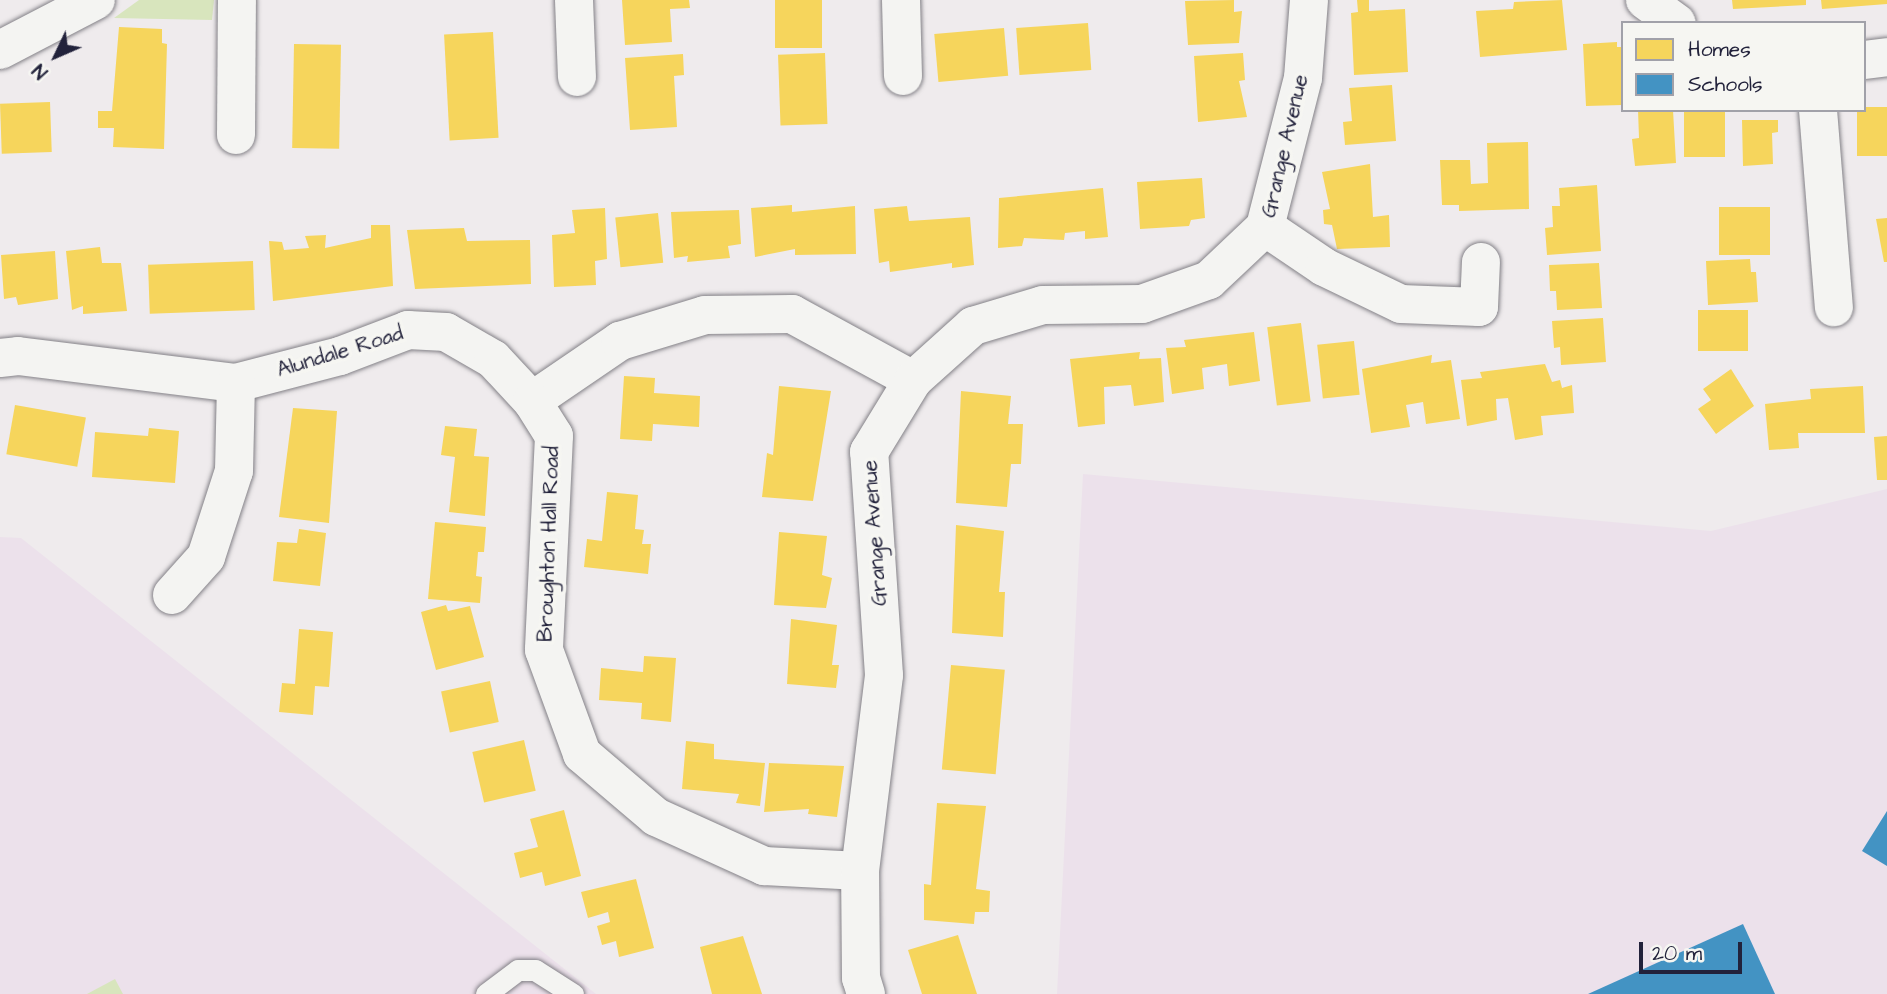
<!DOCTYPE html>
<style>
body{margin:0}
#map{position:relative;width:1887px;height:994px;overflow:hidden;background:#efebed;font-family:"Architects Daughter",sans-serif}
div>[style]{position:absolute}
.built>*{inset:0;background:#ece1eb}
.green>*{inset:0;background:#d8e5bd}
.homes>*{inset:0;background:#f6d55c;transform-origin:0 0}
.schools>*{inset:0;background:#4393c3}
.roads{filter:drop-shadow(0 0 2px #838187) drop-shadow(0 0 2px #838187)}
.lane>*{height:21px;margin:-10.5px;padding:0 10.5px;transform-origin:10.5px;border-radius:10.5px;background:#f4f4f2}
.street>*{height:38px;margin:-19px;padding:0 19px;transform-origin:19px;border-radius:19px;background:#f4f4f2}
span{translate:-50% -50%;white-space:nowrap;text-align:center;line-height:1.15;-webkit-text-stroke:7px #f6f6f2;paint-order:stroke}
.street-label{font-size:21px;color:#22223b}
.legend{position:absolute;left:1621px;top:21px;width:245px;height:91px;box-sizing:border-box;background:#f6f6f2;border:2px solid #a1a1a9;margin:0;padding:9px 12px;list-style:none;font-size:21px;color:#22223b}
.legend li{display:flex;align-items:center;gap:14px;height:35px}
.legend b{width:35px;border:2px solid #a1a1a9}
.north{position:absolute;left:21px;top:21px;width:70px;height:70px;-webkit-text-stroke:5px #f6f6f2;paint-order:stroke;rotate:226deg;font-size:19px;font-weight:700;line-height:28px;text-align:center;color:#22223b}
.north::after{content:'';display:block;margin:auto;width:24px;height:32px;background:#22223b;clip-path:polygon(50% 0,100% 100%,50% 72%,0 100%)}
.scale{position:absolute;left:1639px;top:942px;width:103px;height:32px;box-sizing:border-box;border:4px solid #22223b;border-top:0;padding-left:9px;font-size:21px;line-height:24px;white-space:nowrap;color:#22223b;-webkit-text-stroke:5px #f6f6f2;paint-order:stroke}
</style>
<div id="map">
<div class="built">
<div style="clip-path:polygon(1083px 474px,1711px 531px,1887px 489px,1887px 994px,1057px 994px)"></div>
<div style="clip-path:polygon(0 537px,21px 538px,596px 994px,0 994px)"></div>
</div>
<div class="green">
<div style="clip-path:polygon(139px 0,214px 0,212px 20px,114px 18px)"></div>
<div style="clip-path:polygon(115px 979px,123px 994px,87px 994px)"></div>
</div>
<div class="homes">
<div style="clip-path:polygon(622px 0,689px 0,690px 8px,670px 9px,672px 42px,625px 45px)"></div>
<div style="left:775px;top:0;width:47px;height:48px"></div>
<div style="clip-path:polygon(1234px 0,1234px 12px,1242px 11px,1239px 43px,1188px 45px,1185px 1px)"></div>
<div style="clip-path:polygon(1357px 0,1369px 0,1369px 11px,1405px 9px,1408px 72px,1354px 75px,1351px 13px,1358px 12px)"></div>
<div style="clip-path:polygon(1562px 0,1567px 50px,1480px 57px,1476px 11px,1513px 9px,1514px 2px)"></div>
<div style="clip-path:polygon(1732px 0,1806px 0,1806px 5px,1733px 9px)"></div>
<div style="clip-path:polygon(1821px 0,1887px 0,1887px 4px,1822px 9px)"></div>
<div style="left:1088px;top:23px;width:47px;height:72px;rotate:86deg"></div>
<div style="clip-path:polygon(119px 27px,162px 29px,162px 43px,167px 44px,164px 149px,113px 147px,114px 128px,98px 128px,98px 111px,112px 111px)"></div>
<div style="left:1004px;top:28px;width:48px;height:70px;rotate:85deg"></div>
<div style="left:493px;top:32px;width:106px;height:49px;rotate:87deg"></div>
<div style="clip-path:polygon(1617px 42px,1617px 47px,1623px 47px,1622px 105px,1586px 106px,1583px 44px)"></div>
<div style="left:294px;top:44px;width:47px;height:104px;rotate:1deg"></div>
<div style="left:825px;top:53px;width:71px;height:47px;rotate:88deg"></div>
<div style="clip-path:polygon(1243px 53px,1245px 80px,1239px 81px,1247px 117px,1198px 122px,1194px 56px)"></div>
<div style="clip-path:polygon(683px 54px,684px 75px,674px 76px,677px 127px,630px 130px,625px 58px)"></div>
<div style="clip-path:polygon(1392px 85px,1396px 141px,1345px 145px,1343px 122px,1352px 121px,1349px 88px)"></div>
<div style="left:50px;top:102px;width:50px;height:50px;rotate:88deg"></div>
<div style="left:1887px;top:107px;width:49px;height:30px;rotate:90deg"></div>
<div style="clip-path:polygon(1638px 110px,1673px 110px,1676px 163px,1635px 166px,1632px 139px,1639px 138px)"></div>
<div style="left:1684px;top:110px;width:41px;height:47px"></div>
<div style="clip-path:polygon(1742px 120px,1778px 120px,1778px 132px,1772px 133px,1773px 164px,1743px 166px)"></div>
<div style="clip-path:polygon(1528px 142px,1529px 209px,1459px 211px,1459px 205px,1442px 205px,1440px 160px,1470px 160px,1471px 184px,1488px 183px,1487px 143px)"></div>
<div style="clip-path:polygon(1370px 164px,1373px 217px,1389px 215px,1390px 247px,1337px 249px,1332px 225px,1324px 224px,1323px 210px,1330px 209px,1322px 172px)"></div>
<div style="clip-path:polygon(1202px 178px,1205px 218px,1191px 220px,1189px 226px,1140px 229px,1137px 182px)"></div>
<div style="clip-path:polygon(1597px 185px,1601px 251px,1547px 255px,1545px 228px,1553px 227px,1552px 206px,1560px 206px,1559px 188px)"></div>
<div style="clip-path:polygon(1103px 188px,1108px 237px,1085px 239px,1085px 231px,1065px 233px,1064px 240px,1024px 238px,1022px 246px,998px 248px,999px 198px)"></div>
<div style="clip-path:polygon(792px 205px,792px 212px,855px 206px,856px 254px,795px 255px,795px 249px,755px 257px,751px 208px)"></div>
<div style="clip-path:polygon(907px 206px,909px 221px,970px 217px,974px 265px,952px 268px,952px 263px,890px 272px,889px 261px,879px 263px,874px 209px)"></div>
<div style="left:1770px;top:207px;width:48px;height:51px;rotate:90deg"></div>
<div style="clip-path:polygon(605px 208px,607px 259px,595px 261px,596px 285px,554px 287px,552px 235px,575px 233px,572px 210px)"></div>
<div style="clip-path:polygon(739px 210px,741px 244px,728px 246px,730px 258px,687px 262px,688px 256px,674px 258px,671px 212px)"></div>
<div style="left:658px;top:213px;width:50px;height:43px;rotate:84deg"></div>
<div style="clip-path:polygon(1887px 218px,1887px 262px,1884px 262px,1876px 219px)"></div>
<div style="clip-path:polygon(371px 225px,390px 225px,393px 286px,273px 301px,269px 241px,282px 242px,284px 250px,309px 248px,305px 236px,326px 235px,325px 248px,371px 238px)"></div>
<div style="clip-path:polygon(464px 228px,467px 241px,530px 240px,531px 284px,415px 289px,407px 230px)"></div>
<div style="clip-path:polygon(100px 247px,102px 263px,121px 263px,127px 311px,83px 314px,83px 306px,72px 310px,66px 251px)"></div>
<div style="clip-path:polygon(55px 251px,58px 299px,18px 305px,16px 297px,4px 299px,1px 255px)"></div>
<div style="clip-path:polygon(1750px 259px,1751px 272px,1756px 272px,1758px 302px,1708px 305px,1706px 261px)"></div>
<div style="left:253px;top:261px;width:49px;height:105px;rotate:88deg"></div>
<div style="clip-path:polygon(1599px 263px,1602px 308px,1557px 310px,1556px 291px,1550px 291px,1549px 265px)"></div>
<div style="left:1698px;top:310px;width:50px;height:41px"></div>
<div style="clip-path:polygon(1603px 318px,1606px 362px,1561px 365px,1560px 347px,1554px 348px,1552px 321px)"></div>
<div style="left:1301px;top:323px;width:79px;height:34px;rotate:83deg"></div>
<div style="clip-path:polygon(1254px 332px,1260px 381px,1229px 386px,1227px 364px,1202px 368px,1204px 389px,1172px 394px,1166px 348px,1186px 347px,1184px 340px)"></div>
<div style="left:1354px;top:341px;width:54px;height:37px;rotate:84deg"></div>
<div style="clip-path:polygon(1140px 352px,1139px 359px,1161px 358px,1164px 402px,1134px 406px,1131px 385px,1104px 387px,1105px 424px,1078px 427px,1070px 359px)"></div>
<div style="clip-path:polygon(1432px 355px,1431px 363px,1451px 360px,1460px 419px,1426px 424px,1423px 402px,1406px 405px,1410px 427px,1371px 433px,1362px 369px)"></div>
<div style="clip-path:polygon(1545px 364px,1552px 382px,1560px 380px,1562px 388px,1572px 385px,1574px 413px,1541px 416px,1543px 435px,1515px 440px,1508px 398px,1496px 399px,1497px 420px,1467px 426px,1461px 380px,1482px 378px,1480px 372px)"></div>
<div style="clip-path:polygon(1731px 369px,1754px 406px,1716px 434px,1698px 409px,1711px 400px,1703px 389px)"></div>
<div style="clip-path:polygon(624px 376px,655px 378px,654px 393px,700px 396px,699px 427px,653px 424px,652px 441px,620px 439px)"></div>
<div style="clip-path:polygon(779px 386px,831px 391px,813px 501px,762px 497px,767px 453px,773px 455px)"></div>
<div style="clip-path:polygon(1863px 386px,1865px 433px,1798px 433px,1799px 448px,1769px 450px,1765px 404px,1811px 399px,1810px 389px)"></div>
<div style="clip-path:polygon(961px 391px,1011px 396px,1008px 424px,1023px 424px,1021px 464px,1011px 464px,1007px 507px,956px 503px)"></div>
<div style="left:15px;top:405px;width:72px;height:50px;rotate:10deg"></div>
<div style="clip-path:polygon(293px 408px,337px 411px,329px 523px,279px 517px)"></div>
<div style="clip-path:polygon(445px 426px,477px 429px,474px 456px,489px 457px,485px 516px,449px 512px,455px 457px,441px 455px)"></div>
<div style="clip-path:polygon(149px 428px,179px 431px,175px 483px,92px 477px,95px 432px,148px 436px)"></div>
<div style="clip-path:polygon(1887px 436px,1887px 480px,1877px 480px,1874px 437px)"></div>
<div style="clip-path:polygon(607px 492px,638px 495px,635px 529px,644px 530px,642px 544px,651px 544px,648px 574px,584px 567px,587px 539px,602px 541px)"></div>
<div style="clip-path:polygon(435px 522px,486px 527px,484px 552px,478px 552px,477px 565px,476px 576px,482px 577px,480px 603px,428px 599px)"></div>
<div style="clip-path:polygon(956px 525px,1004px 531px,999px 592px,1005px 592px,1003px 637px,952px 633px)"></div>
<div style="clip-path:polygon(299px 529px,326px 533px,320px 586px,273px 581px,277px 542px,297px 543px)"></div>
<div style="clip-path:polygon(779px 532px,827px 536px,822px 575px,832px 578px,826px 608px,774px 605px)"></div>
<div style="clip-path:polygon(446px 605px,448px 611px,470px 606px,484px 657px,436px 670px,421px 612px)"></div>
<div style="clip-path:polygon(791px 619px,837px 625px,832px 665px,839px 665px,836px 688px,787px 684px)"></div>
<div style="clip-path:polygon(299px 629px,333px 632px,329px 687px,315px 686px,313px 715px,279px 712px,282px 683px,295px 684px)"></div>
<div style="clip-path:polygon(644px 656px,676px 658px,671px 722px,641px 719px,642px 703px,599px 700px,601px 668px,643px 672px)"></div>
<div style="left:951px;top:665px;width:54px;height:105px;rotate:5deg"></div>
<div style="left:490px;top:681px;width:42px;height:50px;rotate:78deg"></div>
<div style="left:524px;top:740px;width:52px;height:53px;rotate:77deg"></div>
<div style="clip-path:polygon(686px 741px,714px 744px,714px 759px,765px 763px,760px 806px,736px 803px,739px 794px,682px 789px)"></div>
<div style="clip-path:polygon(769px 763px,844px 766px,837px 817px,808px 814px,809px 809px,764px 812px)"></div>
<div style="clip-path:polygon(937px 803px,986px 806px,976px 889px,990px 891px,989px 912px,975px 912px,974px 924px,924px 920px,924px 884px,931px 885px)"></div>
<div style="clip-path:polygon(564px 810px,581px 876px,545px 886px,542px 872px,520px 878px,514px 853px,538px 847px,530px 819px)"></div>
<div style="clip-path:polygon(636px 879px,654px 948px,619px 957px,616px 941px,602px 945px,597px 926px,610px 922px,608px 912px,588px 918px,581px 892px)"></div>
<div style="clip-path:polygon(958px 935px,977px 994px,922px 994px,908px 950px)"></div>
<div style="clip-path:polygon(743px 936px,762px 994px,712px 994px,700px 947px)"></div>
</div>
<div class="schools">
<div style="clip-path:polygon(1887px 811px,1887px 866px,1862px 851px)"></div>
<div style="clip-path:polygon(1743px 924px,1775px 994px,1588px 994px)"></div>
</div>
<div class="roads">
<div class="lane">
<div style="left:486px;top:994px;width:40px;rotate:-37deg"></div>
<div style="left:518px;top:970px;width:17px"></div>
<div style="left:535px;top:970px;width:45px;rotate:32.3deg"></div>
</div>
<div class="street">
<div style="left:574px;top:0;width:77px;rotate:87.8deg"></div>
<div style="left:901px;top:0;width:76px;rotate:88.5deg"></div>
<div style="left:1645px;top:0;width:39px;rotate:36deg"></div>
<div style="left:0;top:50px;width:108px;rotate:-27.5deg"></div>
<div style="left:1864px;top:60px;width:23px;rotate:-7deg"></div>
<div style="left:1818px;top:110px;width:198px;rotate:85.4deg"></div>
<div style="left:236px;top:135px;width:135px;rotate:-89.6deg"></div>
<div style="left:1265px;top:227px;width:71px;rotate:34.1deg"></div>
<div style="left:1324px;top:267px;width:85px;rotate:25.7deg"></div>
<div style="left:1401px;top:304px;width:78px;rotate:2.2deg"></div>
<div style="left:1479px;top:307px;width:45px;rotate:-87.5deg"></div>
<div style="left:0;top:358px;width:18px;rotate:-6deg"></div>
<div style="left:18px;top:356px;width:220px;rotate:7.1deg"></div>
<div style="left:236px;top:383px;width:107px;rotate:-14.6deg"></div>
<div style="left:340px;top:356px;width:73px;rotate:-20.9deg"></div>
<div style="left:408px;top:330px;width:38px;rotate:3deg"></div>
<div style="left:446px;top:332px;width:54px;rotate:29.9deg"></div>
<div style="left:493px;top:359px;width:57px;rotate:47.1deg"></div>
<div style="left:532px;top:401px;width:107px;rotate:-34.3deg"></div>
<div style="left:620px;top:341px;width:89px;rotate:-17deg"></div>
<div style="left:705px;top:315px;width:87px;rotate:-0.7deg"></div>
<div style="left:792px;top:314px;width:138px;rotate:28.6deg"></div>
<div style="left:532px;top:401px;width:41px;rotate:57.8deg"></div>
<div style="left:554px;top:436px;width:214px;rotate:92.7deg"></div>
<div style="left:544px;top:650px;width:111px;rotate:69.9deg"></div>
<div style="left:582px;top:754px;width:97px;rotate:40.4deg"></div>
<div style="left:656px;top:817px;width:119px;rotate:24.4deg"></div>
<div style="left:764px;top:866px;width:96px;rotate:3deg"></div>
<div style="left:172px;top:595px;width:51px;rotate:-48.2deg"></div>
<div style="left:206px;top:557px;width:90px;rotate:-72deg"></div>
<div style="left:234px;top:471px;width:88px;rotate:-88.7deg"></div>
<div style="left:866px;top:994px;width:17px;rotate:-107deg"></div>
<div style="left:861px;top:978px;width:107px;rotate:-90.5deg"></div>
<div style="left:860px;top:871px;width:197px;rotate:-83deg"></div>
<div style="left:884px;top:675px;width:224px;rotate:-93.8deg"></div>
<div style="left:869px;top:452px;width:84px;rotate:-58.6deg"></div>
<div style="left:913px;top:380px;width:81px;rotate:-42deg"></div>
<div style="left:973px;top:326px;width:73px;rotate:-16.7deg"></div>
<div style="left:1043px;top:305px;width:99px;rotate:-0.6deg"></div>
<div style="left:1142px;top:304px;width:71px;rotate:-19.7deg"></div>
<div style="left:1209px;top:280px;width:77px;rotate:-43.4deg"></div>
<div style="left:1265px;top:227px;width:154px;rotate:-75.7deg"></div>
<div style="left:1303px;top:78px;width:78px;rotate:-85.6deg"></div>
</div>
</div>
<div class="street-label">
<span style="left:1285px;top:146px;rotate:-77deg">Grange Avenue</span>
<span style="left:340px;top:352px;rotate:-17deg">Alundale Road</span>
<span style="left:875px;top:533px;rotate:-94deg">Grange Avenue</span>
<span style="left:549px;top:544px;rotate:-88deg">Broughton Hall Road</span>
</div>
<ul class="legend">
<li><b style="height:19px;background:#f6d55c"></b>Homes</li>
<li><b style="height:19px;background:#4393c3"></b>Schools</li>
</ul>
<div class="north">N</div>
<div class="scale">20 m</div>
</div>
